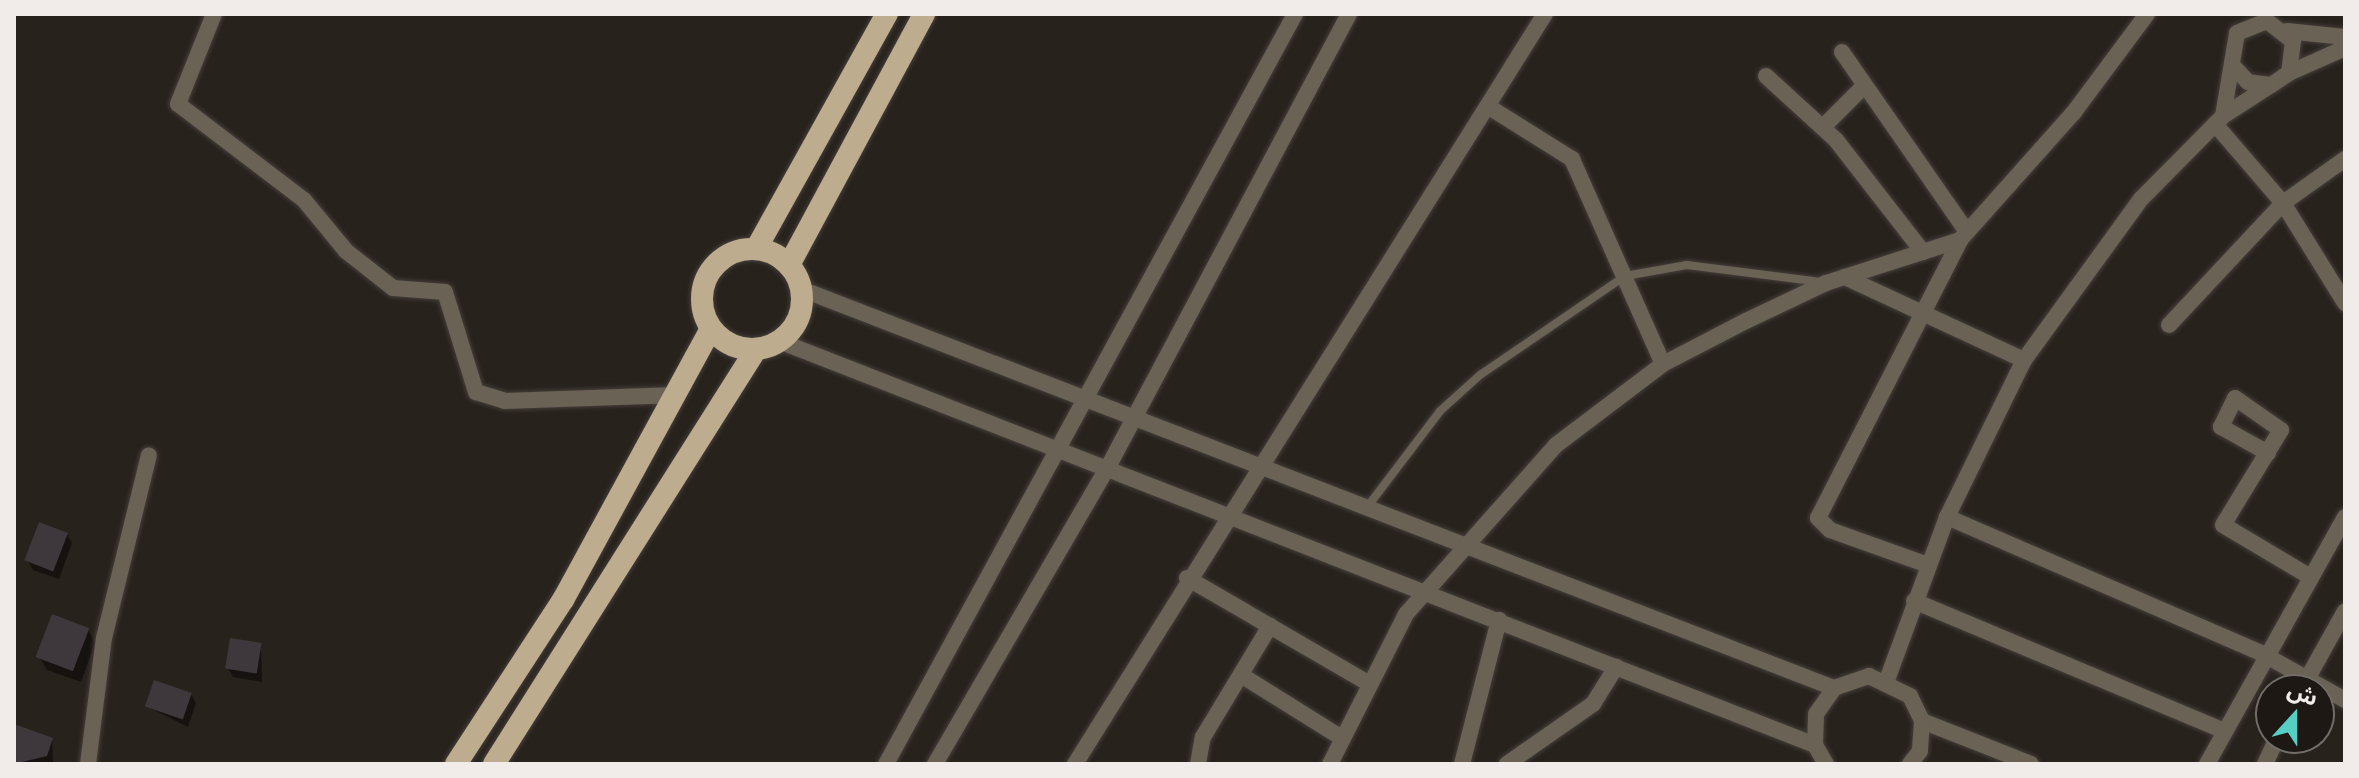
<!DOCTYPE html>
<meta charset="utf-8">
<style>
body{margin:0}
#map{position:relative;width:2359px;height:778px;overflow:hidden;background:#28221d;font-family:"PT Sans","Noto Sans Arabic",sans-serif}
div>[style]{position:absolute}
.shadow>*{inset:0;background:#0007}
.building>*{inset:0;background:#3e373b;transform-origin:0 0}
.roads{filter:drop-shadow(0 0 2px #443e3a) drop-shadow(0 0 2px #443e3a)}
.service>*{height:8px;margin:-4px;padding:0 4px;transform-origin:4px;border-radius:4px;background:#696255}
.minor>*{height:16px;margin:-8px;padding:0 8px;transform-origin:8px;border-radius:8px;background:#696255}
.trunk>*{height:22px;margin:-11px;padding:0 11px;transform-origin:11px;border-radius:11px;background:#beac8e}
.trunk>.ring{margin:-11px;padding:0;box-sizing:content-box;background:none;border:22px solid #beac8e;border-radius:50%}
span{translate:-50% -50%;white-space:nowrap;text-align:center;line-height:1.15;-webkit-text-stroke:8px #1e1814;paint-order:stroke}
.frame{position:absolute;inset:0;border:16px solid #f1ece9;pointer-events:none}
.north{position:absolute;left:2255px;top:674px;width:80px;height:80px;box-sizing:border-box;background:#1e1814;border:2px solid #726d69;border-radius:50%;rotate:21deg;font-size:22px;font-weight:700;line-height:32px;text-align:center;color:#f1ece9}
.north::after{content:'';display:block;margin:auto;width:28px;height:36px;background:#56cec4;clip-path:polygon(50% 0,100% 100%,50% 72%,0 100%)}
</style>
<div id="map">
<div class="shadow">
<div style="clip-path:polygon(67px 534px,72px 543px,59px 579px,33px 570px,28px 561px)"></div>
<div style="clip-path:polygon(88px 629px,95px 643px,81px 682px,47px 670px,39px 657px)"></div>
<div style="clip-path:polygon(261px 644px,262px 682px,233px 677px,228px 668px)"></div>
<div style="clip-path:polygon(191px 694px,196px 703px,188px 727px,148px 707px)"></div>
<div style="clip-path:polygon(14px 734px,52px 739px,53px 764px,14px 764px)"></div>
</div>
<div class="building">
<div style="left:39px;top:522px;width:31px;height:41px;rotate:21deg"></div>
<div style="left:52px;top:614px;width:40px;height:46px;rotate:21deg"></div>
<div style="left:230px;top:638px;width:32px;height:31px;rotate:9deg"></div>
<div style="left:154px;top:680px;width:40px;height:28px;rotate:19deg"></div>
<div style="clip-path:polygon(14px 724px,53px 738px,47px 756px,14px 764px)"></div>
</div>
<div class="roads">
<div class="service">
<div style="left:1368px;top:506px;width:119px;rotate:-52.8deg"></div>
<div style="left:1440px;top:411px;width:54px;rotate:-42deg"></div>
<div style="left:1480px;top:375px;width:176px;rotate:-34.3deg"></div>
<div style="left:1625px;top:276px;width:63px;rotate:-10.1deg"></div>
<div style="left:1687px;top:265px;width:135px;rotate:7.2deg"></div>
</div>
<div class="minor">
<div style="left:214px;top:14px;width:97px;rotate:111.8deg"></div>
<div style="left:178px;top:104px;width:158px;rotate:37.3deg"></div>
<div style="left:304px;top:200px;width:66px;rotate:50.5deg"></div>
<div style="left:346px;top:251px;width:60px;rotate:38.2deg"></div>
<div style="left:393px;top:288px;width:52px;rotate:4.4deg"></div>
<div style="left:445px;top:292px;width:105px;rotate:72.8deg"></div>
<div style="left:476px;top:392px;width:30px;rotate:17deg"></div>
<div style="left:505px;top:401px;width:171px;rotate:-2deg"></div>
<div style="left:2287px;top:31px;width:58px;rotate:5.9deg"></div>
<div style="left:1842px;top:52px;width:219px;rotate:55.2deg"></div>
<div style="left:2289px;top:73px;width:61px;rotate:-24.1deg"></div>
<div style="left:1766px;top:76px;width:95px;rotate:42.4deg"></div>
<div style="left:1836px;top:140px;width:142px;rotate:52.2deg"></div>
<div style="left:1489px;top:107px;width:98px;rotate:32.1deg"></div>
<div style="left:1572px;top:159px;width:224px;rotate:66.1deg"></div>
<div style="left:2223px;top:116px;width:84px;rotate:-80.4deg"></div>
<div style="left:2237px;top:33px;width:32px;rotate:-22deg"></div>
<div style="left:2267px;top:21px;width:33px;rotate:38deg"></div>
<div style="left:2293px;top:41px;width:32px;rotate:97deg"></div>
<div style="left:2289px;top:73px;width:22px;rotate:146deg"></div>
<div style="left:2271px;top:85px;width:23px;rotate:-173deg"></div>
<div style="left:2248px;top:82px;width:22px;rotate:-133deg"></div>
<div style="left:2215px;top:124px;width:104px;rotate:49.3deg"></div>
<div style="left:2283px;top:203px;width:118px;rotate:58.2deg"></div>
<div style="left:1823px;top:127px;width:59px;rotate:-45deg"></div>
<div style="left:1845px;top:277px;width:197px;rotate:24.9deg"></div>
<div style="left:801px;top:289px;width:1107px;rotate:21.12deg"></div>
<div style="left:2169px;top:325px;width:167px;rotate:-46.9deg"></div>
<div style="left:2283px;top:203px;width:76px;rotate:-35.4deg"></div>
<div style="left:779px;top:341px;width:1112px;rotate:21.3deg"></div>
<div style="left:2268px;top:453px;width:54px;rotate:-151deg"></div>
<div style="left:2221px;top:427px;width:32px;rotate:-64deg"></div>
<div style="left:2235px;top:398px;width:56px;rotate:34.8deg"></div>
<div style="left:2281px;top:430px;width:111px;rotate:121.4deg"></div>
<div style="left:2223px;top:525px;width:100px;rotate:30.7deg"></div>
<div style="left:1947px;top:517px;width:344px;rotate:23.4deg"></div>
<div style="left:2263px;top:654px;width:94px;rotate:29.3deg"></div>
<div style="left:1928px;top:565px;width:104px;rotate:-160.3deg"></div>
<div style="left:1830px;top:530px;width:17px;rotate:-135deg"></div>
<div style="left:1818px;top:518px;width:312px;rotate:-62.9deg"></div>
<div style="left:1960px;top:240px;width:171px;rotate:-48.3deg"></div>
<div style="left:2074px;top:112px;width:122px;rotate:-53.3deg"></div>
<div style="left:1187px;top:578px;width:209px;rotate:30.1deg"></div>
<div style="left:1914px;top:601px;width:335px;rotate:22.7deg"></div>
<div style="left:1241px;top:675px;width:119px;rotate:32deg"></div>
<div style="left:1887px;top:680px;width:174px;rotate:-69.8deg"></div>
<div style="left:1947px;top:517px;width:175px;rotate:-63.9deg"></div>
<div style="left:2024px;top:360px;width:199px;rotate:-54deg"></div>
<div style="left:2141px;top:199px;width:117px;rotate:-45.3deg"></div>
<div style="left:2223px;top:116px;width:57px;rotate:-32.9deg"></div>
<div style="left:2301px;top:690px;width:90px;rotate:-60.9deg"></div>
<div style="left:1922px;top:721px;width:117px;rotate:21.5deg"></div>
<div style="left:88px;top:764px;width:127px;rotate:-82.8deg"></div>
<div style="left:104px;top:638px;width:188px;rotate:-76.2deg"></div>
<div style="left:886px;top:764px;width:854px;rotate:-61.39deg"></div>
<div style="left:935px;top:764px;width:341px;rotate:-59.8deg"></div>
<div style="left:1107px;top:469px;width:515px;rotate:-61.99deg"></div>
<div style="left:1075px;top:764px;width:885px;rotate:-57.93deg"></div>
<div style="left:1198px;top:764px;width:27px;rotate:-80deg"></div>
<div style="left:1203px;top:737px;width:130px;rotate:-58.9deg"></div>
<div style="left:1330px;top:764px;width:168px;rotate:-63.1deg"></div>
<div style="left:1406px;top:614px;width:226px;rotate:-48.4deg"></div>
<div style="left:1556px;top:445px;width:134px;rotate:-37.1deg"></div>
<div style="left:1663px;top:364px;width:93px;rotate:-27.4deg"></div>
<div style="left:1746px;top:321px;width:89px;rotate:-25.4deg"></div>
<div style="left:1826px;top:283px;width:141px;rotate:-17.8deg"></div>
<div style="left:1462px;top:764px;width:149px;rotate:-75.6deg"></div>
<div style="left:1507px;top:764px;width:105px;rotate:-34.9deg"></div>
<div style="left:1593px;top:704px;width:44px;rotate:-58.1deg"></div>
<div style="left:1826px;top:764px;width:22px;rotate:-120deg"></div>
<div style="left:1815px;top:745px;width:31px;rotate:-88deg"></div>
<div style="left:1816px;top:714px;width:32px;rotate:-55deg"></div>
<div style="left:1834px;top:688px;width:37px;rotate:-19deg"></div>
<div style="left:1869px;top:676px;width:46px;rotate:26deg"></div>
<div style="left:1910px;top:696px;width:28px;rotate:64deg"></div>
<div style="left:1922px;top:721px;width:30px;rotate:94deg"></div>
<div style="left:1920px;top:751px;width:16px;rotate:128deg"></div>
<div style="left:2207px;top:764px;width:283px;rotate:-60.8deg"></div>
<div style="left:2265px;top:764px;width:29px;rotate:-65deg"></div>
</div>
<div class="trunk">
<div style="left:756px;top:249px;width:269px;rotate:-60.9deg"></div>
<div class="ring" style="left:702px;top:249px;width:78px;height:78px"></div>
<div style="left:789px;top:265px;width:285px;rotate:-61.7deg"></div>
<div style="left:456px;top:764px;width:196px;rotate:-56.9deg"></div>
<div style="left:563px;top:600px;width:309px;rotate:-61.4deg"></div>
<div style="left:494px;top:764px;width:491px;rotate:-57.7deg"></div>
</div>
</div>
<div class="frame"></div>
<div class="north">ش</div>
</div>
